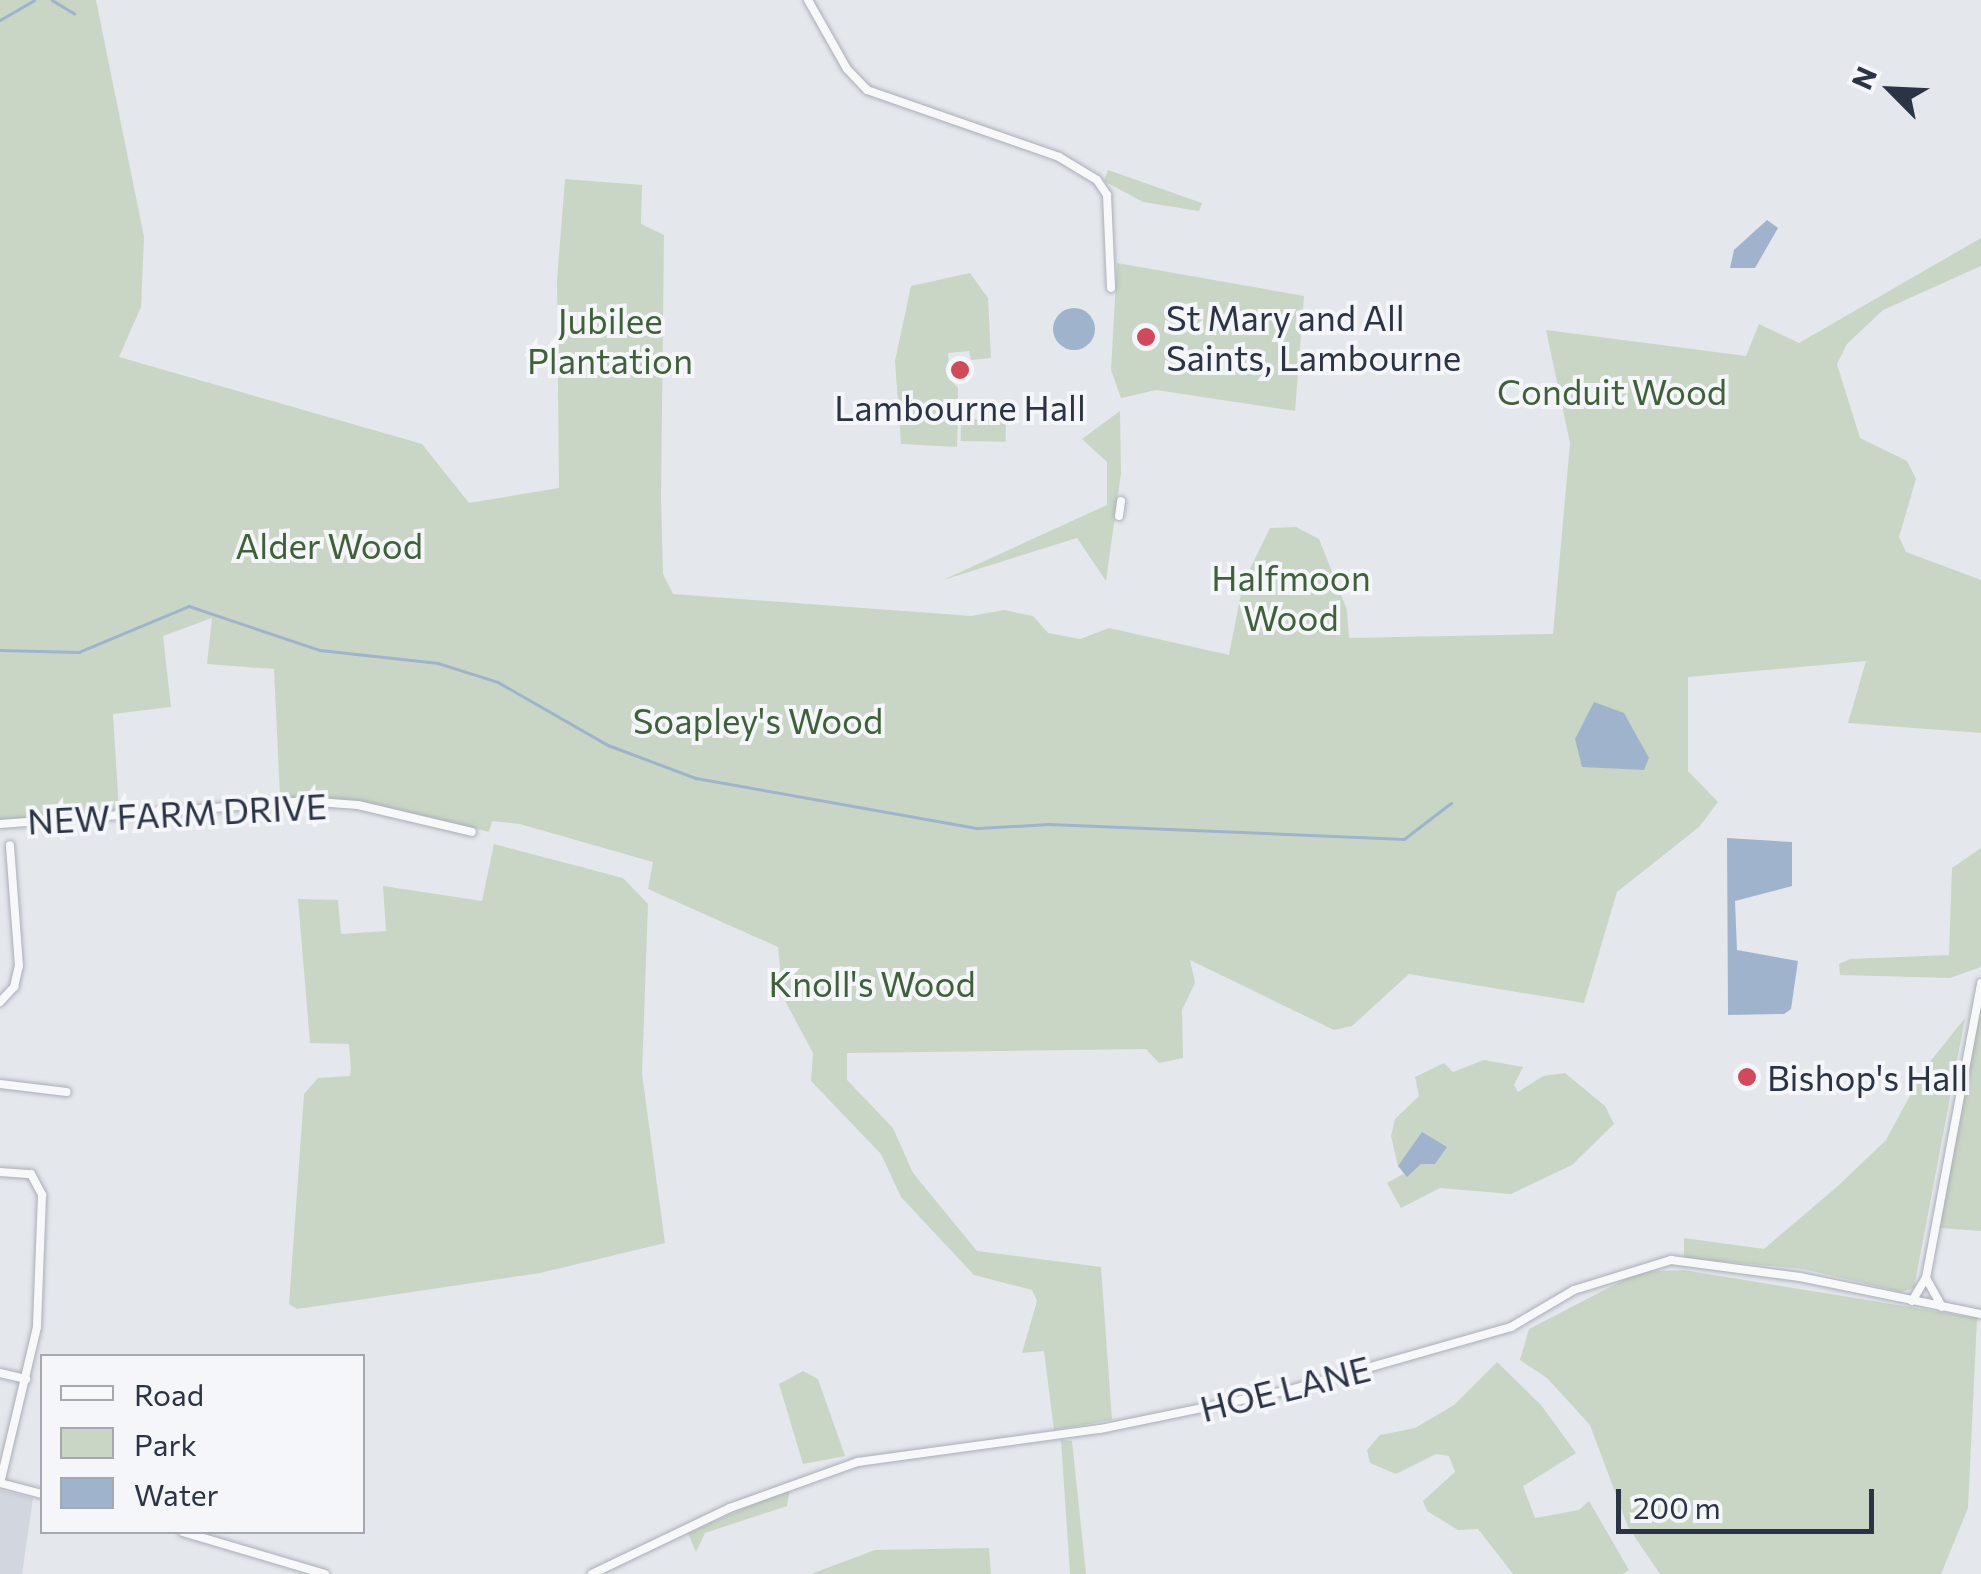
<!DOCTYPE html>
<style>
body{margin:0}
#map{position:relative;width:1981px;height:1574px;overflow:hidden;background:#e4e7ec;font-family:Commissioner,sans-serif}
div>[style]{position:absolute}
.built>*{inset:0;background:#d2d6de}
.green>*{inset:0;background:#c9d6c5;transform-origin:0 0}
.water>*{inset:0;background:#9fb4cc}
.round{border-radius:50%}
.stream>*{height:2.5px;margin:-1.25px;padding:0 1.25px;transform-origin:1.25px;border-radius:1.25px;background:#9fb4cc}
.roads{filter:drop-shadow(0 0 2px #a9aeb7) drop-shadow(0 0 2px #a9aeb7)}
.minor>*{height:8px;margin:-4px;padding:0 4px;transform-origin:4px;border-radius:4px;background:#f7f8fa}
.dots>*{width:28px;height:28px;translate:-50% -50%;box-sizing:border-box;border:5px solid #f4f6f9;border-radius:50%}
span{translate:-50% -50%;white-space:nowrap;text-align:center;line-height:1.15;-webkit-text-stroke:8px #f4f6f9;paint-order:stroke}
.poi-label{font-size:35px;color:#2b3445}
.left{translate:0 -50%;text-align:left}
.park-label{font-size:35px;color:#3f6138}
.street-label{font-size:35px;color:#2b3445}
.legend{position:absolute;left:40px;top:1354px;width:325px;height:180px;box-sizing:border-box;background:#f4f6f9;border:2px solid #a4a8b1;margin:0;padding:12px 18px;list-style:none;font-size:30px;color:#2b3445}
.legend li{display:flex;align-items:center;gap:20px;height:50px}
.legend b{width:50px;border:2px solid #a4a8b1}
.north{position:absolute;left:1841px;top:40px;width:100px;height:100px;-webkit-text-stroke:8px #f4f6f9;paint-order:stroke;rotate:294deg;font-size:28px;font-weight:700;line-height:40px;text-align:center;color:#2b3445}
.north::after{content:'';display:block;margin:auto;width:35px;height:45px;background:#2b3445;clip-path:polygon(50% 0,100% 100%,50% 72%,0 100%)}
.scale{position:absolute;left:1616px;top:1489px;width:258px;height:45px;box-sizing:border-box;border:5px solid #2b3445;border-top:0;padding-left:12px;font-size:30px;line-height:35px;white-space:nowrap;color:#2b3445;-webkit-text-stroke:8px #f4f6f9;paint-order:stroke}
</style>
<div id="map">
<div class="built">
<div style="clip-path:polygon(0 1490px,33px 1498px,22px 1574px,0 1574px)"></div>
</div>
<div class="green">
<div style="clip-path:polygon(0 0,96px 0,144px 237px,141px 307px,119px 357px,422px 444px,469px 503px,559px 488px,557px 280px,565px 179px,642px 185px,641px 224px,664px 235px,661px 496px,663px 574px,673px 594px,971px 616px,1004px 610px,1033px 616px,1048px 633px,1080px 639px,1109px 628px,1229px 655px,1243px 583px,1270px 528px,1296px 527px,1319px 539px,1347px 610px,1349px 638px,1553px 634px,1570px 443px,1546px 330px,1746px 356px,1759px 324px,1799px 343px,1981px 238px,1981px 266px,1883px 310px,1847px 344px,1837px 364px,1860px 438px,1907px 461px,1916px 479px,1899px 537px,1906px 552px,1981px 580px,1981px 733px,1848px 723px,1866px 661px,1688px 677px,1688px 771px,1718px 802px,1699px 827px,1617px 892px,1584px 1003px,1409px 974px,1352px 1026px,1334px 1030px,1190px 960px,1195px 983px,1182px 1010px,1183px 1058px,1159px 1063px,1146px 1049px,847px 1053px,847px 1080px,893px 1128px,913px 1173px,977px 1251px,1101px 1267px,1112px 1420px,1054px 1430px,1044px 1351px,1022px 1353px,1037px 1301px,1032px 1290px,974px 1275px,901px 1197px,881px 1154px,811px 1081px,813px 1053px,783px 997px,778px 947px,648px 889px,653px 862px,520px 824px,492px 821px,489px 832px,360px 801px,280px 797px,274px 669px,207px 664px,212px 618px,163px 636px,171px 707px,113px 714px,119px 810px,0 822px)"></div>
<div style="clip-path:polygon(1108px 170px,1202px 203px,1199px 211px,1143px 202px,1104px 181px)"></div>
<div style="clip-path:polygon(1117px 263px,1304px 296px,1295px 411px,1156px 390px,1121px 398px,1111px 370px)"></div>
<div style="clip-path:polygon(970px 273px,988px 298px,991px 358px,971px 360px,969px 351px,948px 353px,950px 379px,958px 388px,958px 398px,947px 406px,958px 414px,957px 447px,901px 444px,895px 361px,911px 286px)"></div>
<div style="clip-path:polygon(1120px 411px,1121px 473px,1106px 581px,1077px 538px,943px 580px,1107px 505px,1107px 462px,1082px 439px)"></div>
<div style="left:961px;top:419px;width:45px;height:22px;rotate:1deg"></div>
<div style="clip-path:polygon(494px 844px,623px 878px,648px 904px,642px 1074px,665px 1243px,540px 1273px,297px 1309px,289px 1304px,304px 1094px,318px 1078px,350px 1076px,351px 1069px,349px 1044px,310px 1043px,298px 899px,338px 900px,341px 934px,386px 931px,383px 886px,482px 901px)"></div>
<div style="clip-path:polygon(1981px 848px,1981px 967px,1950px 978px,1840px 975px,1839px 964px,1850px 959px,1949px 955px,1952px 868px)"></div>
<div style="clip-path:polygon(1981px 1003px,1981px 1231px,1940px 1228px,1948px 1183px)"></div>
<div style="clip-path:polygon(1965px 1018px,1914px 1288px,1901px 1292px,1803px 1269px,1684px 1258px,1684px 1238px,1764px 1249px,1839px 1185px,1886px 1140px,1925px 1068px)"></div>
<div style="clip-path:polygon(1484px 1060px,1523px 1067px,1514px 1085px,1518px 1092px,1543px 1076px,1565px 1073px,1605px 1106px,1614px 1124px,1572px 1165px,1511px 1194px,1440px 1188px,1401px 1208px,1387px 1183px,1421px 1164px,1416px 1145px,1398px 1166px,1391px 1136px,1395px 1119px,1419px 1096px,1415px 1077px,1444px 1063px,1453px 1072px)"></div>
<div style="clip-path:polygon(1683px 1270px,1977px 1318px,1968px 1508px,1941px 1574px,1660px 1574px,1628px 1527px,1590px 1425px,1547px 1378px,1520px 1360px,1529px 1329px,1639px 1272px)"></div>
<div style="clip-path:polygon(1497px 1362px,1541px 1405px,1576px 1453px,1523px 1486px,1535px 1518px,1579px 1510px,1589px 1501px,1629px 1570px,1623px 1574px,1513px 1574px,1478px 1529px,1458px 1530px,1427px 1511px,1423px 1501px,1455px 1472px,1449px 1456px,1436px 1454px,1396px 1474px,1370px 1463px,1367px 1450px,1380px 1435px,1415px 1428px,1454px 1405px)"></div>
<div style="clip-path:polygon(803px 1371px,818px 1379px,845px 1456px,803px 1464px,779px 1384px)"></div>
<div style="clip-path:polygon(1061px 1440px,1072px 1441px,1086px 1574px,1070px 1574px)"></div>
<div style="clip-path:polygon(790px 1488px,787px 1506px,705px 1533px,696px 1552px,688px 1533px)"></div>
<div style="clip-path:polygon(989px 1548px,991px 1574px,811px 1574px,875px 1550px)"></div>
</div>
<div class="water">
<div style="clip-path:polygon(1767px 220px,1778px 228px,1755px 268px,1730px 268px,1734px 250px)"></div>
<div class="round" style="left:1053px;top:308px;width:42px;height:42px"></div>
<div style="clip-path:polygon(1594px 702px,1624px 713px,1649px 758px,1644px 770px,1582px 767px,1575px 739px)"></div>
<div style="clip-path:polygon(1727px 838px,1792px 842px,1792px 886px,1735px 901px,1737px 950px,1798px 961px,1791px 1009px,1784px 1014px,1728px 1015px)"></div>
<div style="clip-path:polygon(1422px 1132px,1447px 1147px,1435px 1164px,1421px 1164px,1407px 1177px,1398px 1166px)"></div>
</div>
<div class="stream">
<div style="left:52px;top:0;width:26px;rotate:31deg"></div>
<div style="left:0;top:20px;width:39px;rotate:-30deg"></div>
<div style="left:0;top:650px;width:79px;rotate:1.5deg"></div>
<div style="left:79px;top:652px;width:119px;rotate:-22.7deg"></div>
<div style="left:189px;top:606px;width:138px;rotate:18.6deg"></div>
<div style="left:320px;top:650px;width:119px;rotate:6.3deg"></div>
<div style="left:438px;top:663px;width:63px;rotate:17.6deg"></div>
<div style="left:498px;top:682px;width:127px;rotate:29.8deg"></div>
<div style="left:608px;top:745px;width:94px;rotate:20.6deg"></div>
<div style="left:696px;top:778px;width:286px;rotate:10.1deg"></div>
<div style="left:978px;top:828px;width:71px;rotate:-3.2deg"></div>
<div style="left:1049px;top:824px;width:355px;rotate:2.4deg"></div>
<div style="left:1404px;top:839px;width:59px;rotate:-37.5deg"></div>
</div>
<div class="roads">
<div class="minor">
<div style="left:808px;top:0;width:79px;rotate:60.5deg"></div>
<div style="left:847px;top:69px;width:29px;rotate:46deg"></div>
<div style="left:867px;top:90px;width:203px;rotate:19.2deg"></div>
<div style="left:1059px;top:157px;width:44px;rotate:31.2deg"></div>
<div style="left:1097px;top:180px;width:18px;rotate:56deg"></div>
<div style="left:1107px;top:195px;width:93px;rotate:87.5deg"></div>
<div style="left:1119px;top:516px;width:15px;rotate:-82deg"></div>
<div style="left:0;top:824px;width:305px;rotate:-4.3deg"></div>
<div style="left:304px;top:801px;width:54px;rotate:4.2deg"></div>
<div style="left:358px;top:805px;width:117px;rotate:13.3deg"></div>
<div style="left:0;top:1002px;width:21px;rotate:-47deg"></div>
<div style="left:14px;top:987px;width:22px;rotate:-77deg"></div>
<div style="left:19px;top:966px;width:121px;rotate:-94.3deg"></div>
<div style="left:0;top:1084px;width:67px;rotate:6.8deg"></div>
<div style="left:0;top:1172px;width:31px;rotate:4deg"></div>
<div style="left:31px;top:1174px;width:24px;rotate:62deg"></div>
<div style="left:42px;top:1195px;width:132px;rotate:92.2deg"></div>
<div style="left:37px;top:1327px;width:160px;rotate:103.3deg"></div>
<div style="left:1926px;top:1278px;width:33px;rotate:61deg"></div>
<div style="left:1912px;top:1301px;width:27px;rotate:-59deg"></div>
<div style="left:1926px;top:1278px;width:300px;rotate:-79.4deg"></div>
<div style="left:0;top:1373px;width:27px;rotate:13deg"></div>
<div style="left:0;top:1483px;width:43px;rotate:14.7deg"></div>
<div style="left:183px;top:1532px;width:148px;rotate:16.5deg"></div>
<div style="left:592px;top:1574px;width:153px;rotate:-25.6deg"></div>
<div style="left:730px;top:1508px;width:136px;rotate:-19.8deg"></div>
<div style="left:858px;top:1462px;width:244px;rotate:-7.8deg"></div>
<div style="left:1100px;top:1429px;width:194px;rotate:-11.6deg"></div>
<div style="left:1290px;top:1390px;width:230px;rotate:-15.9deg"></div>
<div style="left:1511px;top:1327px;width:73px;rotate:-30.4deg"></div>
<div style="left:1574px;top:1290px;width:102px;rotate:-17.2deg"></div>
<div style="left:1671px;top:1260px;width:130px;rotate:7.5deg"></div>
<div style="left:1800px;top:1277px;width:185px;rotate:11.6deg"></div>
</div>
</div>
<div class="dots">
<div style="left:1146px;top:337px;background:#d1495b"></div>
<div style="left:960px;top:370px;background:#d1495b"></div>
<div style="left:1747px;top:1077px;background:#d1495b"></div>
</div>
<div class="poi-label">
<span class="left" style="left:1166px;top:337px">St Mary and All<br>Saints, Lambourne</span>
<span style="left:960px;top:407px">Lambourne Hall</span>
<span class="left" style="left:1767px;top:1077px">Bishop's Hall</span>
</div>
<div class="park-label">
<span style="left:610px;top:340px">Jubilee<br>Plantation</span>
<span style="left:1612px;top:391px">Conduit Wood</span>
<span style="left:329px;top:545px">Alder Wood</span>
<span style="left:1291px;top:597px">Halfmoon<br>Wood</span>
<span style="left:758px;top:720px">Soapley's Wood</span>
<span style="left:872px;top:983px">Knoll's Wood</span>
</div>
<div class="street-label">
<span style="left:177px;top:813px;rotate:-3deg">NEW FARM DRIVE</span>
<span style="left:1285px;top:1388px;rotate:-14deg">HOE LANE</span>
</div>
<ul class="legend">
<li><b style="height:12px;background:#f7f8fa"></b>Road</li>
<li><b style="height:28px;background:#c9d6c5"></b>Park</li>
<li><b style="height:28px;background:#9fb4cc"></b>Water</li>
</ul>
<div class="north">N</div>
<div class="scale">200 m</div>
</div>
